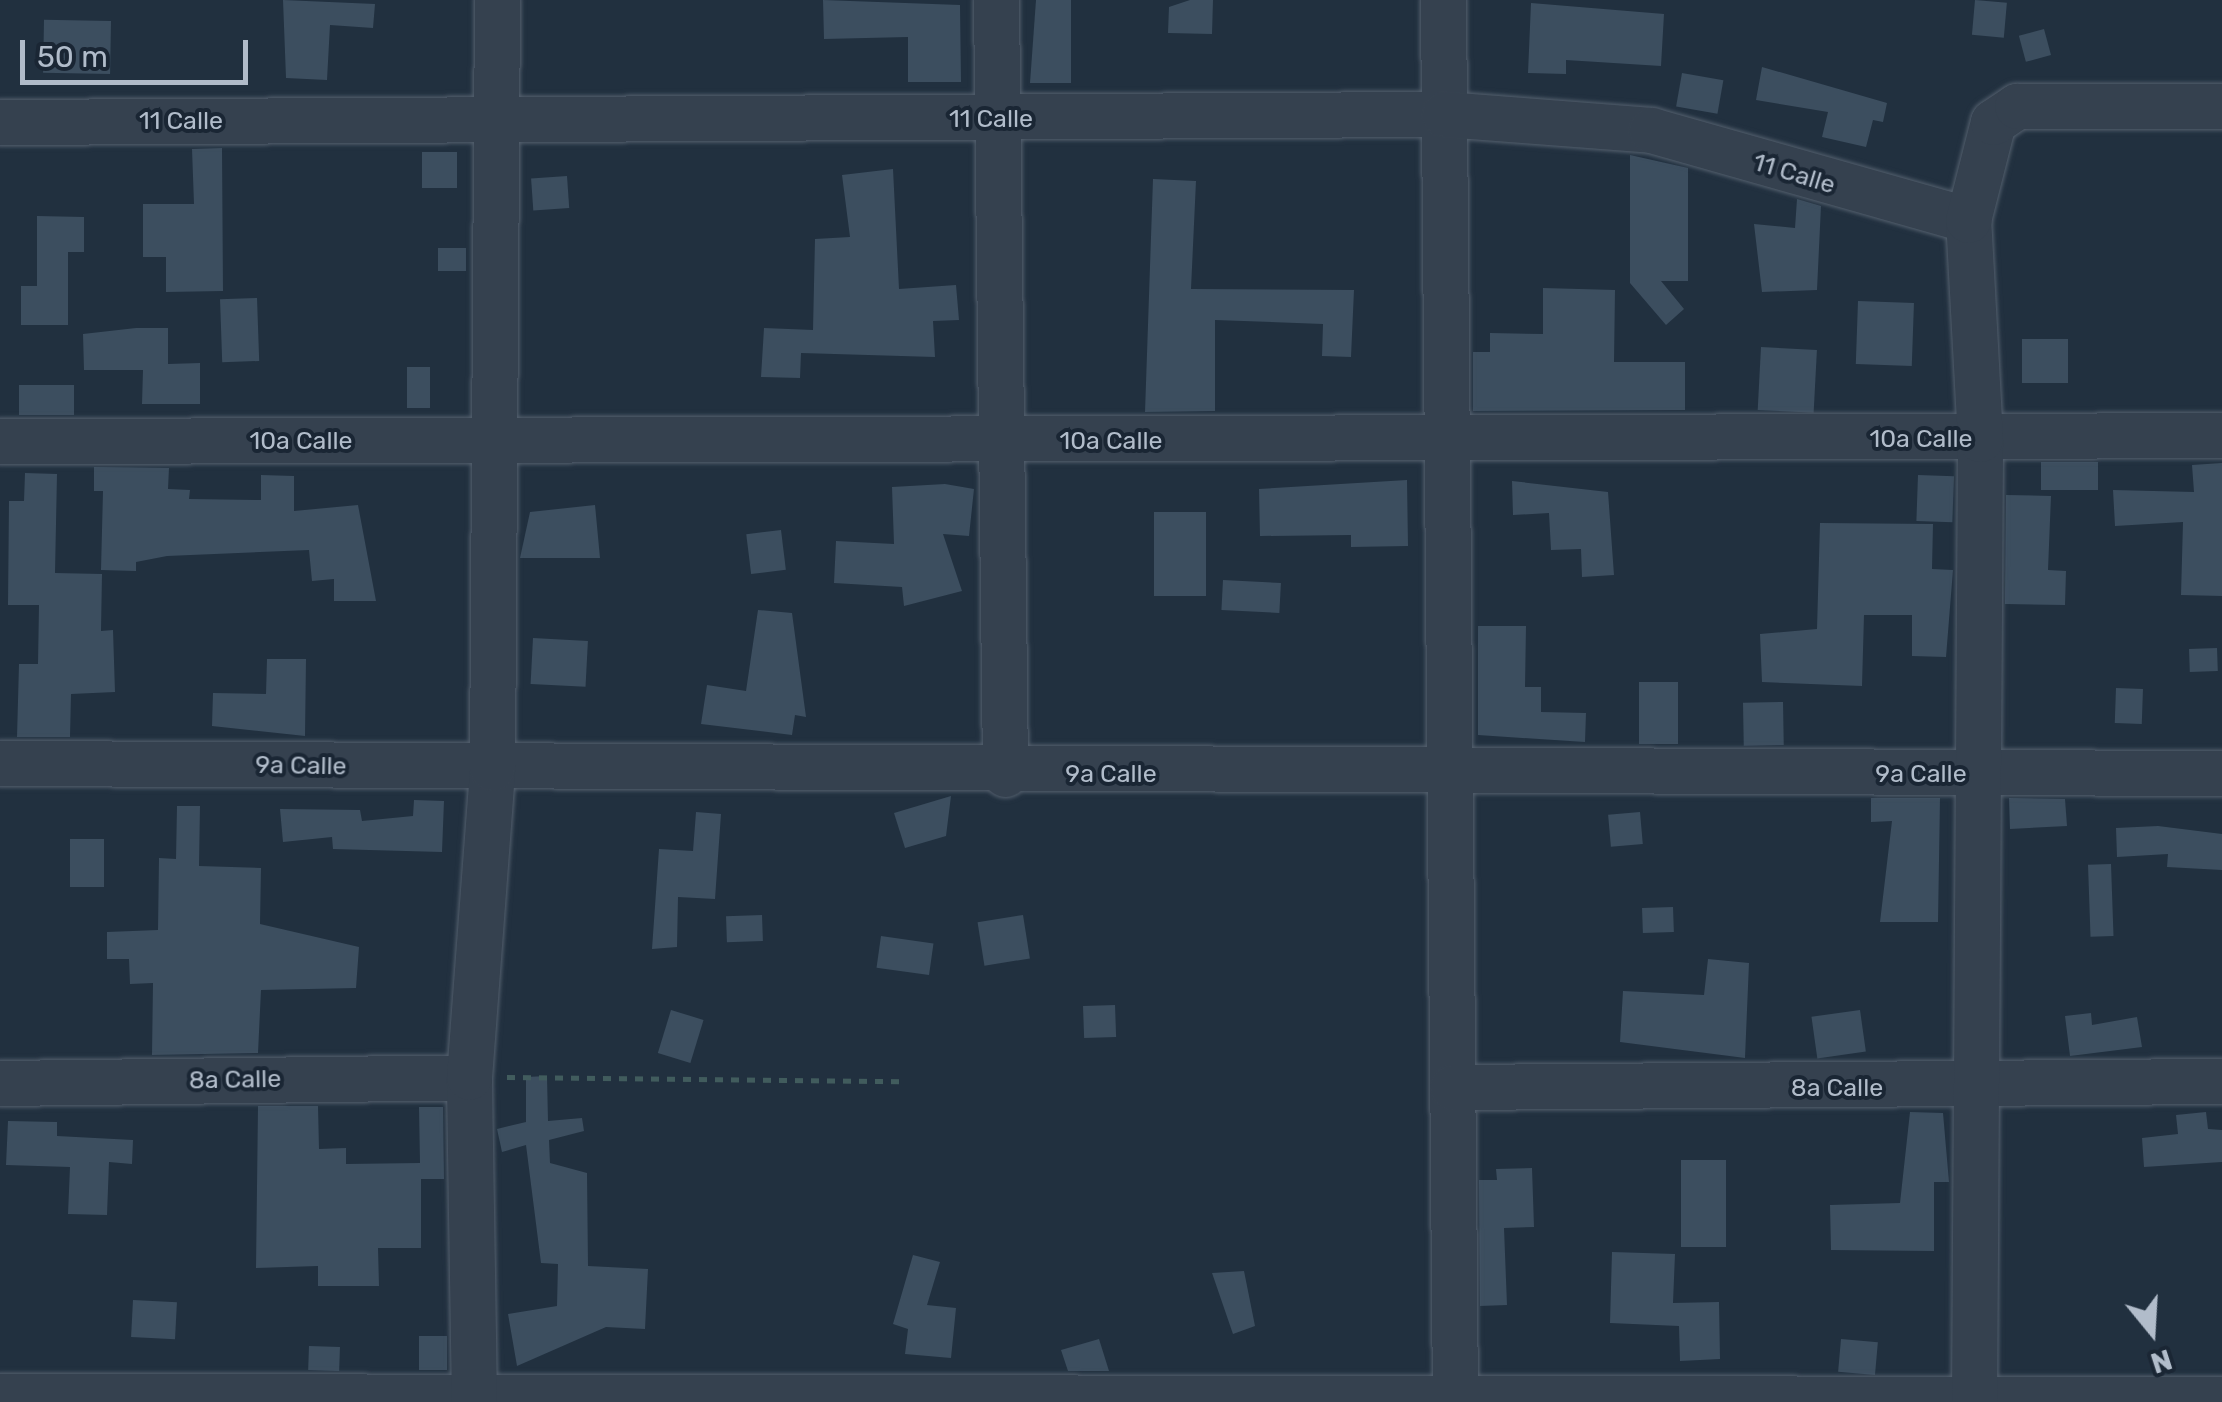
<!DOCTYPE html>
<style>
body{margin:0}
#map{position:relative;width:2222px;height:1402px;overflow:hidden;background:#21303f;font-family:Rubik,sans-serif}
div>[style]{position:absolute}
.building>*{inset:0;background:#3c4e5f;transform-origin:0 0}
.path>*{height:5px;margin-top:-2.5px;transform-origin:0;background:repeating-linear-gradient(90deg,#415c5d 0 8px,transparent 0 16px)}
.roads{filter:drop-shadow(0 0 2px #535f6d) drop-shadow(0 0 2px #535f6d)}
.minor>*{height:45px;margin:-22.5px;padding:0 22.5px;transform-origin:22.5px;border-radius:22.5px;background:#35414f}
span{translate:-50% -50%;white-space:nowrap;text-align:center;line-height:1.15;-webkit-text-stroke:8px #1a2634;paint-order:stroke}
.street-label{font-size:25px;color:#b1bcca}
.north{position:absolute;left:2102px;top:1282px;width:100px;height:100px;-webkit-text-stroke:8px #1a2634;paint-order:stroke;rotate:162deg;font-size:28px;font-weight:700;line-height:40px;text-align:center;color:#b1bcca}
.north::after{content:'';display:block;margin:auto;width:35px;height:45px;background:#b1bcca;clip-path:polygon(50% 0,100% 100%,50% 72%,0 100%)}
.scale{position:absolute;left:20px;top:40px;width:228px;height:45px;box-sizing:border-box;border:5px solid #b1bcca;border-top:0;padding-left:12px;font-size:30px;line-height:35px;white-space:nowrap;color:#b1bcca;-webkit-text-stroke:8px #1a2634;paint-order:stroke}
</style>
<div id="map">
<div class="building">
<div style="clip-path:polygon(283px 0,375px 4px,373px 28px,330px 25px,327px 80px,286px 78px)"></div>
<div style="clip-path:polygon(823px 0,960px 5px,961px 82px,908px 82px,908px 37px,824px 39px)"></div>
<div style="clip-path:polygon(1036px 0,1071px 0,1071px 83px,1030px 83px)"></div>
<div style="clip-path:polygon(1190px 0,1213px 0,1212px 34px,1168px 33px,1169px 7px)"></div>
<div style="left:1975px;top:0;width:32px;height:35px;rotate:5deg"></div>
<div style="clip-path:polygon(1531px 3px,1664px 14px,1661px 66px,1566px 60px,1566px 74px,1528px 73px)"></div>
<div style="left:111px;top:21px;width:53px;height:67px;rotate:91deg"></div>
<div style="left:2044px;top:29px;width:27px;height:26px;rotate:75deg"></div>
<div style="clip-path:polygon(1762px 67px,1887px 103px,1883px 122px,1873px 120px,1866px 147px,1822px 137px,1828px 112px,1756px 100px)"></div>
<div style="left:1682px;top:73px;width:42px;height:34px;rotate:10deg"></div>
<div style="clip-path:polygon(222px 148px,223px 291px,166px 292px,166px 257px,143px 257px,143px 204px,194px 204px,192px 149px)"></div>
<div style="left:422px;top:152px;width:35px;height:36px"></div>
<div style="clip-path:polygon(1630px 155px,1688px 168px,1688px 281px,1661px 281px,1684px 309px,1666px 325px,1630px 283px)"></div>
<div style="clip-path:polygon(893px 169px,899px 289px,956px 285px,959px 320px,933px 321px,935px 357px,801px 353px,800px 378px,761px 377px,764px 328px,813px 330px,815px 239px,850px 237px,842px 175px)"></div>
<div style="left:567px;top:176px;width:32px;height:36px;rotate:86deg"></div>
<div style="clip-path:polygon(1153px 179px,1196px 181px,1191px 289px,1354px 290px,1351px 357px,1322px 356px,1323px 324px,1215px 320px,1215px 411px,1145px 412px)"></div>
<div style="clip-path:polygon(1797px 199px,1821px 206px,1817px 290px,1762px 292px,1754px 224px,1795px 228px)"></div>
<div style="clip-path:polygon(37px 216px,84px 217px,84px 252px,68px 252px,68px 325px,21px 325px,21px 286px,37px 286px)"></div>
<div style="left:438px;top:248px;width:28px;height:23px"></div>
<div style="clip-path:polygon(1543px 288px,1615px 290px,1614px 362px,1685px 362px,1685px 410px,1473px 411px,1473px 352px,1490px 352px,1490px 333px,1543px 334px)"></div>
<div style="left:257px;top:298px;width:63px;height:37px;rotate:88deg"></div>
<div style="left:1858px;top:301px;width:56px;height:63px;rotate:2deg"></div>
<div style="clip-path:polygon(136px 328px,168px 328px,168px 364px,200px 363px,200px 404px,142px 404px,143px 370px,84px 370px,83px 334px)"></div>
<div style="left:2022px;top:339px;width:46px;height:44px"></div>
<div style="left:1761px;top:347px;width:56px;height:63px;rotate:3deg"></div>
<div style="left:407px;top:367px;width:23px;height:41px"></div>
<div style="left:19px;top:385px;width:55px;height:30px"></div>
<div style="left:2041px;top:462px;width:57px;height:28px"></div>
<div style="clip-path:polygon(2222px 463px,2222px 596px,2181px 595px,2183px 522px,2115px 526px,2113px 490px,2194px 492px,2192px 465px)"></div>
<div style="clip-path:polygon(94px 467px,169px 468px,168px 489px,190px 490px,189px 499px,261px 500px,261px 475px,294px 476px,294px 511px,358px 505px,376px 601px,334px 601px,334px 579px,312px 581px,309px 550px,167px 556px,136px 562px,136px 571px,101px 570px,103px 491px,94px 491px)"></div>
<div style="clip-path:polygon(25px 473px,57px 474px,55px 573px,102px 574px,101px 631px,113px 630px,115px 692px,71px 694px,70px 737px,17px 737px,19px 664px,38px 664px,39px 605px,8px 605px,9px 501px,24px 501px)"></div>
<div style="left:1918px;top:475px;width:36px;height:46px;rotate:2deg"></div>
<div style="clip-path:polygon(1407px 480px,1408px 546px,1351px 547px,1351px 535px,1260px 536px,1259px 489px)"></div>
<div style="clip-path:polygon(1512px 481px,1608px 492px,1614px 575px,1582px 577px,1581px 549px,1551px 550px,1549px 513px,1513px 515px)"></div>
<div style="clip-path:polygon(945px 484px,974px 489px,969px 536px,943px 534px,962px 591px,904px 606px,902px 587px,834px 583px,836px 541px,894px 544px,892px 487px)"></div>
<div style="clip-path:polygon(2006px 495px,2051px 496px,2048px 570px,2066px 571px,2065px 605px,2005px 604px)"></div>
<div style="clip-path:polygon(595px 505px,600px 558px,520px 558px,530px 512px)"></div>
<div style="left:1154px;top:512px;width:52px;height:84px"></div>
<div style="clip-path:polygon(1820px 523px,1933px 524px,1932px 569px,1953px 570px,1946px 657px,1912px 656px,1912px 615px,1864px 615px,1862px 686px,1762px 682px,1760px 634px,1817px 629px)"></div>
<div style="left:781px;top:530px;width:40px;height:35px;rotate:83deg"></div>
<div style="left:1223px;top:580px;width:58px;height:30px;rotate:3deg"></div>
<div style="clip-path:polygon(758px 610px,792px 613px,806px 717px,795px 715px,792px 735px,701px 724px,707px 685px,746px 691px)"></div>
<div style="clip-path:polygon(1478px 626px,1526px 626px,1525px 687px,1541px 687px,1541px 712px,1586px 713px,1585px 742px,1478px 735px)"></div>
<div style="left:533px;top:638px;width:55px;height:46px;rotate:3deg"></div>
<div style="left:2217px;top:648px;width:23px;height:28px;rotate:88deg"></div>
<div style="clip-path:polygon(267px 659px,306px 659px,305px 736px,212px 726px,213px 693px,266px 694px)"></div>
<div style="left:1639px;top:682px;width:39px;height:62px"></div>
<div style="left:2116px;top:688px;width:27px;height:35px;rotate:2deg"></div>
<div style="left:1783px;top:702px;width:43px;height:40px;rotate:89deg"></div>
<div style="clip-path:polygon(951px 796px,946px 836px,905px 848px,894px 813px)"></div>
<div style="clip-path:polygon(1871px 798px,1940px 798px,1938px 922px,1880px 922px,1892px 821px,1871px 822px)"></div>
<div style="clip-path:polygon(2009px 798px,2065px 799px,2067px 826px,2010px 829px)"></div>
<div style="clip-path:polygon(414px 800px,444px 801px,442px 852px,333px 849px,332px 837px,283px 842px,280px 809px,360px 810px,362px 821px,413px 816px)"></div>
<div style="clip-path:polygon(177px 806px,200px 806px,199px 866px,261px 868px,260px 924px,359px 947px,356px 988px,261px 990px,258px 1053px,152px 1055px,153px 983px,130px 984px,129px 959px,107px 959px,107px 932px,158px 930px,159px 858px,176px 859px)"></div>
<div style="clip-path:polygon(696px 812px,721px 814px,715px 899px,678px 897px,677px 947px,652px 949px,659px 849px,693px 851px)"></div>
<div style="left:1640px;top:812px;width:32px;height:32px;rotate:85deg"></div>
<div style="clip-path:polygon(2158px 826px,2222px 834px,2222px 870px,2167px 867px,2168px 854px,2117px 857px,2116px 828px)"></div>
<div style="left:70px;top:839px;width:34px;height:48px"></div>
<div style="left:2111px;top:864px;width:72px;height:23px;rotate:88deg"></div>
<div style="left:1673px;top:907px;width:25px;height:31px;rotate:88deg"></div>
<div style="left:762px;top:915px;width:26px;height:36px;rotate:88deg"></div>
<div style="left:1023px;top:915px;width:44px;height:46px;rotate:81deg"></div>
<div style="left:881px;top:936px;width:53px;height:32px;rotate:8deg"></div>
<div style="clip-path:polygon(1708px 959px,1749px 963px,1745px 1058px,1620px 1042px,1623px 991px,1704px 995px)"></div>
<div style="left:1115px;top:1005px;width:32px;height:32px;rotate:88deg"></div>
<div style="left:671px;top:1010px;width:34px;height:45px;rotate:17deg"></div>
<div style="left:1860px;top:1010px;width:42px;height:49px;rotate:82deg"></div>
<div style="clip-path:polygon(2091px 1013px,2092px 1025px,2137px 1017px,2142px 1047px,2070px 1056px,2065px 1016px)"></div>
<div style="clip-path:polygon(547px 1076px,548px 1121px,582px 1118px,584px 1131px,549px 1140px,550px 1163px,587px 1173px,588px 1266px,648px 1269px,645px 1329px,606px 1327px,517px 1366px,508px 1314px,557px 1306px,558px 1264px,541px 1263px,526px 1145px,502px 1152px,497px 1129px,526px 1122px,526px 1077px)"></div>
<div style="clip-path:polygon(258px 1106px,318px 1106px,319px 1149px,346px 1148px,346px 1164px,420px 1163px,419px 1107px,443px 1107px,444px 1179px,421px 1179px,421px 1248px,378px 1248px,379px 1286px,318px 1286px,318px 1266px,256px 1268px)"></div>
<div style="clip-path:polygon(1910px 1112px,1943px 1113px,1949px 1182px,1934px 1182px,1934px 1251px,1831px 1250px,1830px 1205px,1900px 1203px)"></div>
<div style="clip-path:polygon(2206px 1112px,2208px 1129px,2222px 1130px,2222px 1162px,2144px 1167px,2142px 1138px,2178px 1134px,2176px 1115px)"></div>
<div style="clip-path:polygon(8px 1121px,57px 1122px,57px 1136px,133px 1140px,132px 1164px,109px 1162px,107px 1215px,68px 1214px,70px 1167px,6px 1165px)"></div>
<div style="left:1681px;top:1160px;width:45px;height:87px"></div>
<div style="clip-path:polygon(1532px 1168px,1534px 1227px,1504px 1228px,1507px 1305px,1480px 1306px,1479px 1180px,1497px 1180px,1496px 1169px)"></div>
<div style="clip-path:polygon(1612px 1252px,1675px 1254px,1673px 1303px,1719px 1302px,1720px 1359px,1680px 1361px,1679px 1326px,1610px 1323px)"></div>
<div style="clip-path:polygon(913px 1255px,940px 1262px,927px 1305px,956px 1308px,951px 1358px,905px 1354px,908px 1329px,893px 1324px)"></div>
<div style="clip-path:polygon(1244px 1271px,1255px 1326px,1233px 1334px,1212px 1273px)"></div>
<div style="left:133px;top:1300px;width:44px;height:37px;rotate:3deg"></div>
<div style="left:447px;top:1336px;width:34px;height:28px;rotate:90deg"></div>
<div style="clip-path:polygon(1099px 1339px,1109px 1371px,1068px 1371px,1061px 1350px)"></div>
<div style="left:1841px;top:1339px;width:37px;height:33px;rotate:5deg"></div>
<div style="left:309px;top:1346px;width:31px;height:24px;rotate:2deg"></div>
</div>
<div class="path">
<div style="left:507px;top:1077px;width:394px;rotate:0.6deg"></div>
</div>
<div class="roads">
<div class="minor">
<div style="left:996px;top:0;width:774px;rotate:89.33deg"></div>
<div style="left:1443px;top:0;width:1398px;rotate:89.51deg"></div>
<div style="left:0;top:122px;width:1444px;rotate:-0.32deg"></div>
<div style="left:1444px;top:114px;width:208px;rotate:4.4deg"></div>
<div style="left:1651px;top:130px;width:330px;rotate:15.8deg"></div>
<div style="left:0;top:441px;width:2222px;rotate:-0.15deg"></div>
<div style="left:0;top:763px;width:2222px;rotate:0.26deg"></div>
<div style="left:0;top:1083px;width:469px;rotate:-0.7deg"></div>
<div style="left:1452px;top:1087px;width:770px;rotate:-0.45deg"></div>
<div style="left:0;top:1396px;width:2222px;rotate:0.08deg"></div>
<div style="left:474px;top:1402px;width:325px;rotate:-90.9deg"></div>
<div style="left:469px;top:1077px;width:310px;rotate:-85.7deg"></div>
<div style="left:492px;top:768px;width:768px;rotate:-89.63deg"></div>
<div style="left:1974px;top:1402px;width:963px;rotate:-89.64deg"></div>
<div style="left:1980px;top:439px;width:219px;rotate:-93.1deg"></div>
<div style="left:1968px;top:220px;width:101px;rotate:-75.7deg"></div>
<div style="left:1993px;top:122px;width:29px;rotate:-34deg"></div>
<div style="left:2017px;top:106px;width:205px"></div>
</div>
</div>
<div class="street-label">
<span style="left:991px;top:119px">11 Calle</span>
<span style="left:181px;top:121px">11 Calle</span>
<span style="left:1794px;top:174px;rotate:17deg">11 Calle</span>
<span style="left:1921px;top:439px">10a Calle</span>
<span style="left:301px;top:441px">10a Calle</span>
<span style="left:1111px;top:441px">10a Calle</span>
<span style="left:301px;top:766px;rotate:1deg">9a Calle</span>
<span style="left:1111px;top:774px">9a Calle</span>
<span style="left:1921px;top:774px">9a Calle</span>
<span style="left:235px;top:1080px;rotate:-1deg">8a Calle</span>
<span style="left:1837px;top:1088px">8a Calle</span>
</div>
<div class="north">N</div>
<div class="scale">50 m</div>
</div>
